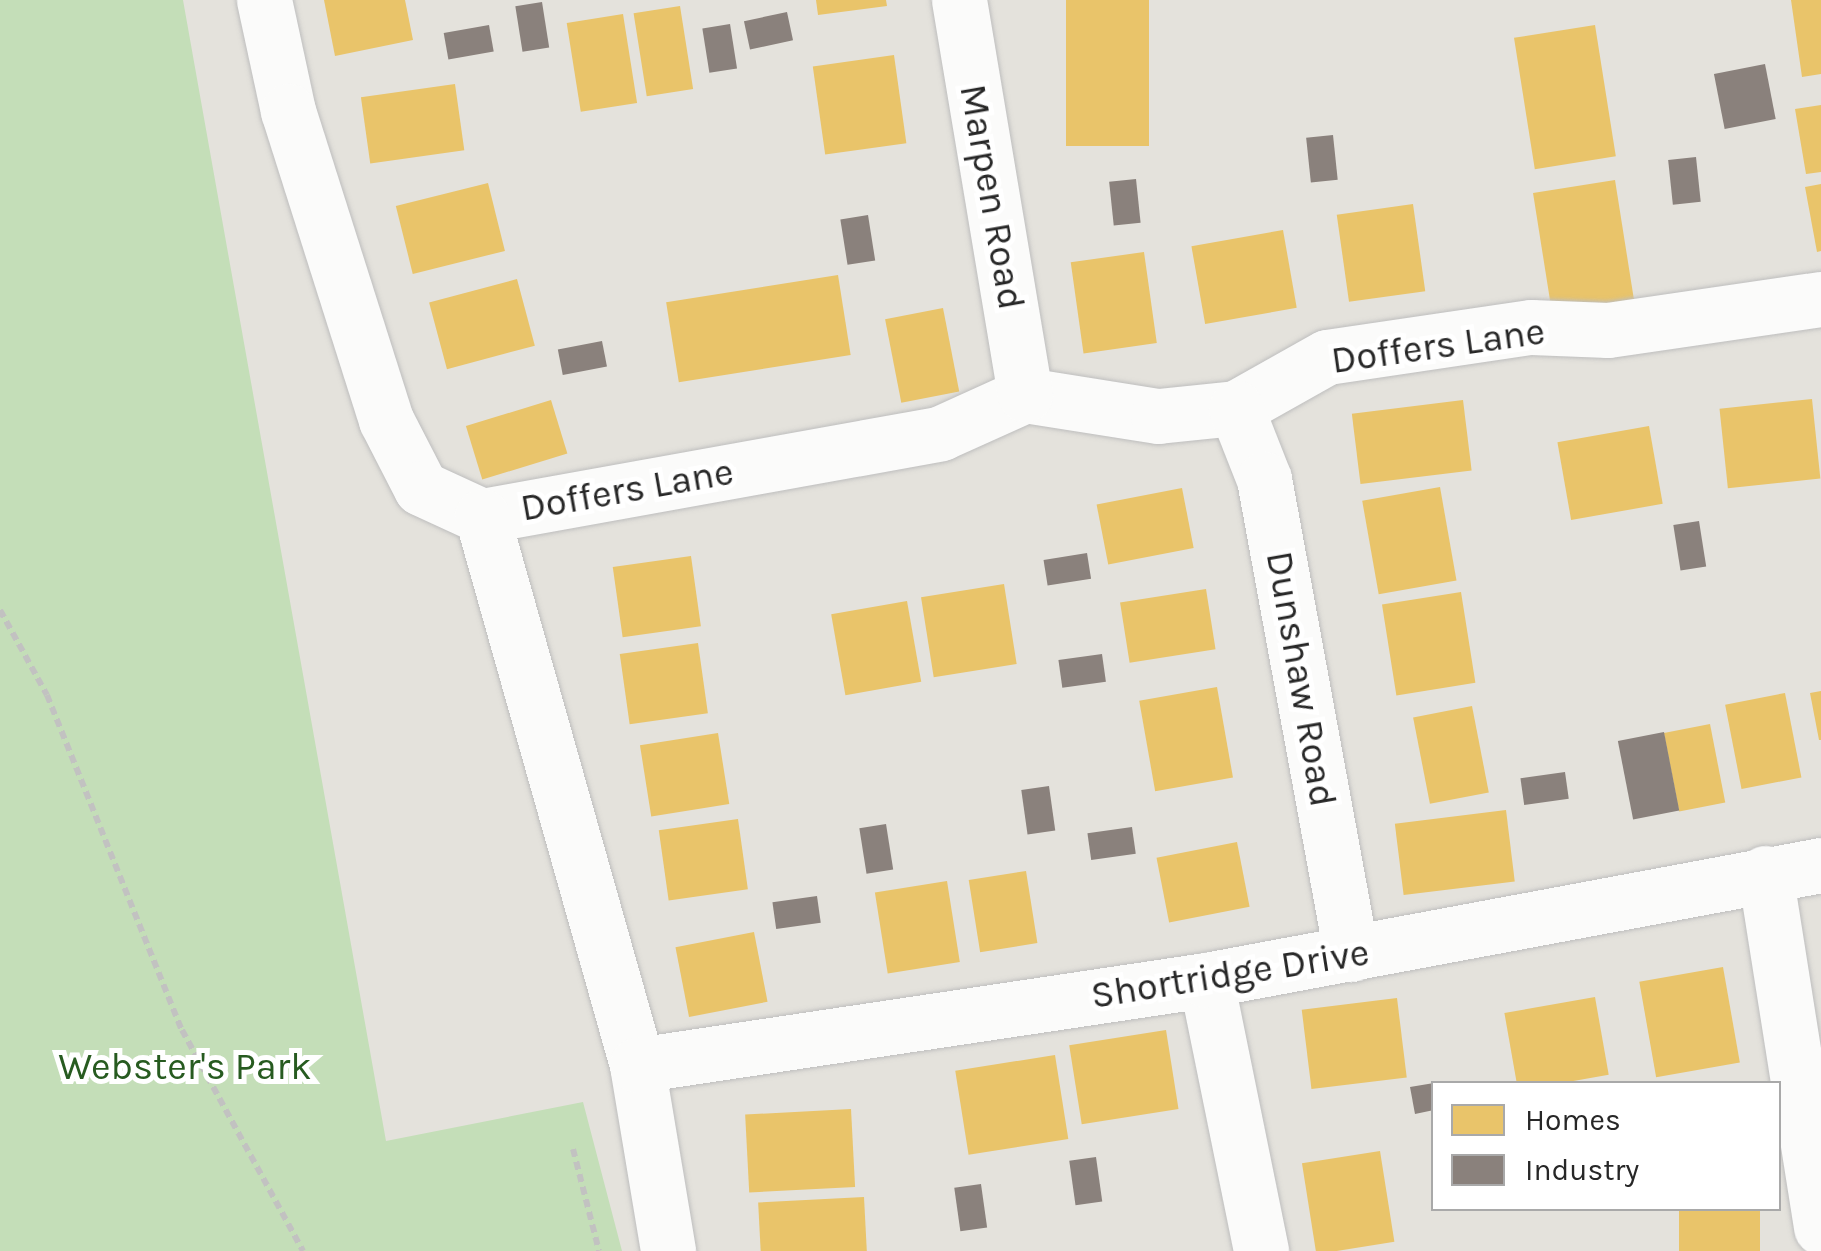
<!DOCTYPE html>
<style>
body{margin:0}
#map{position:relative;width:1821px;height:1251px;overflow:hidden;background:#e4e2dc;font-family:Karla,sans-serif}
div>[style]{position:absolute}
.green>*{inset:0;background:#c4deb8}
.homes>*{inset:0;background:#e9c46a;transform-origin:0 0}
.industry>*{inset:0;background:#8a817c;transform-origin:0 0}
.path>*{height:6px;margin-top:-3px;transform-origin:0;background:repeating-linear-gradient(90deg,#c2c2c1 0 8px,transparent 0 13px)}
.roads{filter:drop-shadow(0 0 2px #bebebe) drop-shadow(0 0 2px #bebebe)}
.minor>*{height:55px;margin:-27.5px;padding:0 27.5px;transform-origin:27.5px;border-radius:27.5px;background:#fbfbfa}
span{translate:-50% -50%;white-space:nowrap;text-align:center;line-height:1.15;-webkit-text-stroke:10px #fff;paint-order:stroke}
.street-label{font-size:38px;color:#272727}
.park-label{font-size:38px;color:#275b20}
.legend{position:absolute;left:1431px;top:1081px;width:350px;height:130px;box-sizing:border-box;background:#fff;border:2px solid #a9a9a9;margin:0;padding:12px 18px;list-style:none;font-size:30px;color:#272727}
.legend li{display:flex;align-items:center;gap:20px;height:50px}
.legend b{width:50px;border:2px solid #a9a9a9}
</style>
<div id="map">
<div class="green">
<div style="clip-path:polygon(0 0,183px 0,386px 1141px,583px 1102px,622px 1251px,0 1251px)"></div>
</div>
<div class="homes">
<div style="clip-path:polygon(324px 0,405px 0,413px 40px,335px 56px)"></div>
<div style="clip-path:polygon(816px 0,886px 0,887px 6px,818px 15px)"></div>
<div style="left:1066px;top:0;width:83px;height:146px"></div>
<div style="clip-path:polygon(1791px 0,1821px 0,1821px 74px,1802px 77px)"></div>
<div style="left:680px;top:6px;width:84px;height:47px;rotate:81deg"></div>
<div style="left:623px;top:14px;width:90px;height:57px;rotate:81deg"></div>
<div style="left:1595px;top:25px;width:133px;height:82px;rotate:81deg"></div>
<div style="left:894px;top:55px;width:89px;height:82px;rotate:82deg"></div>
<div style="left:455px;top:84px;width:67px;height:95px;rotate:82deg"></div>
<div style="clip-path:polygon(1821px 105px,1821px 172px,1806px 174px,1795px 109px)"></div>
<div style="left:1615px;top:180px;width:121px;height:83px;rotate:81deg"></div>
<div style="left:488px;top:183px;width:70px;height:95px;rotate:76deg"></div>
<div style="clip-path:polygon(1821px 184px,1821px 251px,1817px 252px,1805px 187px)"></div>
<div style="left:1413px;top:204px;width:88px;height:77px;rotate:82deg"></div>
<div style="left:1283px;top:230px;width:79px;height:93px;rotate:80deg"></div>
<div style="left:1144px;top:252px;width:92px;height:74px;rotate:82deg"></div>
<div style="left:838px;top:275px;width:81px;height:174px;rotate:81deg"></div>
<div style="left:517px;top:279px;width:69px;height:91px;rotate:75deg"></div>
<div style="left:943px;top:308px;width:85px;height:59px;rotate:79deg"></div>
<div style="left:1812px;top:399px;width:80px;height:93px;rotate:84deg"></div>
<div style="left:551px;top:400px;width:56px;height:89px;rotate:73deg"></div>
<div style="left:1463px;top:400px;width:71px;height:112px;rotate:83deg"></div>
<div style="left:1649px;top:426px;width:79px;height:93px;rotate:80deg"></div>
<div style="left:1440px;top:487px;width:95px;height:79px;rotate:80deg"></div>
<div style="left:1182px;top:488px;width:61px;height:87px;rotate:79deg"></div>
<div style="left:691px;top:556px;width:71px;height:79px;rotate:82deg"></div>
<div style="left:1004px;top:584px;width:81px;height:84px;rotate:81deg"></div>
<div style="left:1206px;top:589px;width:61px;height:87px;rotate:81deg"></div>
<div style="left:1461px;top:592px;width:92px;height:80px;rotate:81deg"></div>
<div style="left:907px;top:601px;width:82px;height:77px;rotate:80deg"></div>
<div style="left:698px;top:643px;width:71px;height:79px;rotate:82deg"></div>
<div style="left:1217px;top:687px;width:92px;height:79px;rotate:80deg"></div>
<div style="clip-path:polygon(1821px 691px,1821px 740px,1819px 740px,1810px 693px)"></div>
<div style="left:1785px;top:693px;width:86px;height:61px;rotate:79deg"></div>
<div style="left:1472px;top:706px;width:88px;height:60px;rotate:79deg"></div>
<div style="left:1710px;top:724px;width:80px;height:47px;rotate:79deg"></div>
<div style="left:718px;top:733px;width:72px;height:79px;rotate:81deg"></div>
<div style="left:1506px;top:810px;width:72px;height:112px;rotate:83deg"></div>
<div style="left:738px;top:819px;width:71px;height:80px;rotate:82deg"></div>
<div style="left:1237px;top:842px;width:66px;height:82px;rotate:79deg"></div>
<div style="left:1026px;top:871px;width:73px;height:58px;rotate:81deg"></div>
<div style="left:947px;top:881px;width:82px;height:73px;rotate:81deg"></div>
<div style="left:754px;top:932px;width:71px;height:80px;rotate:79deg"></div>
<div style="left:1723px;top:967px;width:97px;height:85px;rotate:80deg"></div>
<div style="left:1595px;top:997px;width:79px;height:92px;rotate:80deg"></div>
<div style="left:1397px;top:998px;width:80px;height:96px;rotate:83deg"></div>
<div style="left:1166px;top:1030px;width:80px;height:98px;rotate:81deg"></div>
<div style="left:1055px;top:1055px;width:85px;height:101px;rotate:81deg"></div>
<div style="left:851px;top:1109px;width:78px;height:106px;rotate:87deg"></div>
<div style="left:1380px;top:1151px;width:92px;height:79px;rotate:81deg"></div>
<div style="left:864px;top:1197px;width:54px;height:106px;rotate:87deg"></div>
<div style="left:1679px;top:1208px;width:81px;height:43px"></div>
</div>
<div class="industry">
<div style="left:542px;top:2px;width:46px;height:27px;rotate:81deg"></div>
<div style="left:787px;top:12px;width:29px;height:44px;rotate:78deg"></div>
<div style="left:730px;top:24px;width:45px;height:28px;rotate:81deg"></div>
<div style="left:489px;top:25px;width:27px;height:46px;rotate:80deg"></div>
<div style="left:1765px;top:64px;width:56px;height:52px;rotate:79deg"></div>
<div style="left:1333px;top:135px;width:45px;height:27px;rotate:84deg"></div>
<div style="left:1696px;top:157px;width:45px;height:28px;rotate:84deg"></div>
<div style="left:1136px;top:179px;width:44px;height:27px;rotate:84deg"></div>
<div style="left:868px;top:215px;width:46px;height:28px;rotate:81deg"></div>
<div style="left:602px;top:341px;width:26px;height:45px;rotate:79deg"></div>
<div style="left:1699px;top:521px;width:46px;height:26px;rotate:81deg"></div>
<div style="left:1087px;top:553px;width:26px;height:44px;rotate:81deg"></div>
<div style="left:1102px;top:654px;width:28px;height:44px;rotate:82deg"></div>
<div style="left:1664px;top:732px;width:80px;height:47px;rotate:79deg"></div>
<div style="left:1565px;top:772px;width:27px;height:45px;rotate:82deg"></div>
<div style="left:1049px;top:786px;width:45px;height:28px;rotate:82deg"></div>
<div style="left:886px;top:824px;width:46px;height:27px;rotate:81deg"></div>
<div style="left:1132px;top:827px;width:27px;height:45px;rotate:82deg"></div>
<div style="left:817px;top:896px;width:27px;height:45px;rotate:82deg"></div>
<div style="clip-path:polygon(1434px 1083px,1434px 1110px,1415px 1114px,1410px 1087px)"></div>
<div style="left:1096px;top:1157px;width:45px;height:27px;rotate:82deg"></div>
<div style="left:981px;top:1184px;width:44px;height:27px;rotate:82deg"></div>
</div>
<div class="path">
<div style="left:0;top:610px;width:97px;rotate:61.1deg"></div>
<div style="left:47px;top:695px;width:361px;rotate:68.1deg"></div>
<div style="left:182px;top:1030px;width:252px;rotate:61.3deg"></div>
<div style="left:573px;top:1149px;width:105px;rotate:75.7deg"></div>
</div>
<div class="roads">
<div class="minor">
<div style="left:264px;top:0;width:114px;rotate:77.8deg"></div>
<div style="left:288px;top:111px;width:324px;rotate:72.4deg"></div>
<div style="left:386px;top:420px;width:76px;rotate:62.8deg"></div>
<div style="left:421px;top:488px;width:67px;rotate:24.7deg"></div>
<div style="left:482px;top:516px;width:466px;rotate:-10.2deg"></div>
<div style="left:941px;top:433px;width:92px;rotate:-24.3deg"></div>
<div style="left:1025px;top:395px;width:135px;rotate:9deg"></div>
<div style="left:1158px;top:416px;width:78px;rotate:-5.9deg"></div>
<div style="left:1236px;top:408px;width:104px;rotate:-29.3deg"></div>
<div style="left:1327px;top:357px;width:206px;rotate:-8.4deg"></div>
<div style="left:1531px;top:327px;width:77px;rotate:2.2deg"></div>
<div style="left:1608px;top:330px;width:215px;rotate:-8.3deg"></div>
<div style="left:959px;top:0;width:400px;rotate:80.5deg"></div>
<div style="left:1236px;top:408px;width:76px;rotate:68.5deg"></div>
<div style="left:1264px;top:479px;width:483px;rotate:79.6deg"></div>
<div style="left:482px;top:516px;width:570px;rotate:74.23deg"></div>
<div style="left:637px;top:1065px;width:189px;rotate:80.5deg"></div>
<div style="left:1765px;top:873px;width:359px;rotate:81deg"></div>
<div style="left:1206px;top:980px;width:277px;rotate:78.5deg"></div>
<div style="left:637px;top:1065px;width:575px;rotate:-8.5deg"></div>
<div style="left:1206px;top:980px;width:626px;rotate:-10.59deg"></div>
</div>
</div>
<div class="street-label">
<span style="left:992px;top:197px;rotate:80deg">Marpen Road</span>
<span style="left:1438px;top:346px;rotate:-8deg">Doffers Lane</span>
<span style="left:627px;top:490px;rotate:-10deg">Doffers Lane</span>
<span style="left:1301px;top:679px;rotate:80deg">Dunshaw Road</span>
<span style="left:1230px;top:974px;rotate:-9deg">Shortridge Drive</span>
</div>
<div class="park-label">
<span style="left:185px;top:1067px">Webster's Park</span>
</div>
<ul class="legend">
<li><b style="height:28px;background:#e9c46a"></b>Homes</li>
<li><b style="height:28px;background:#8a817c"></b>Industry</li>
</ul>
</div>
